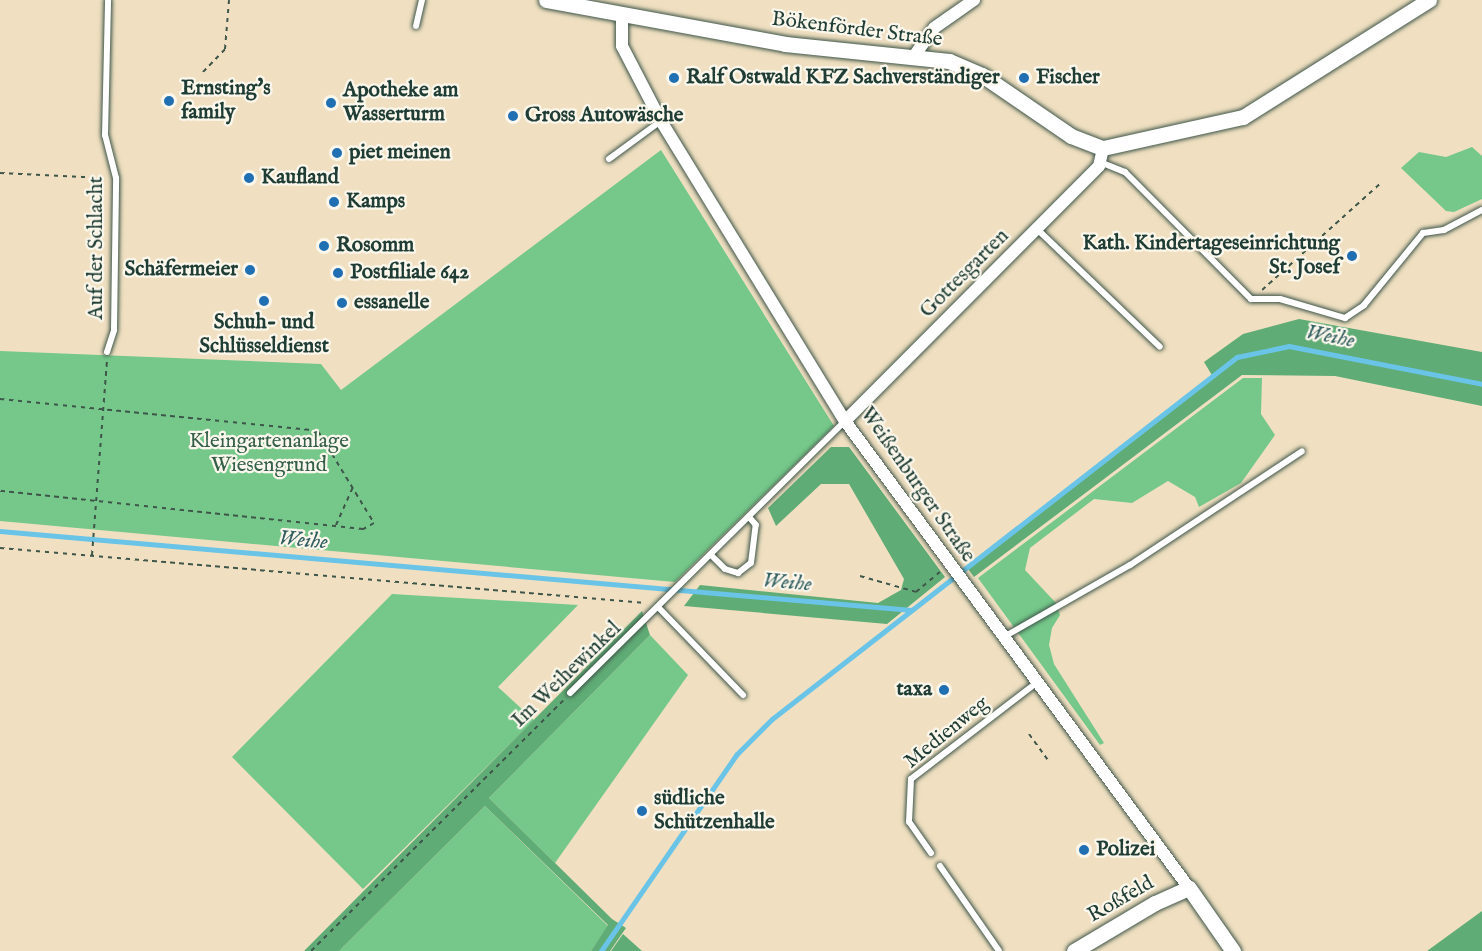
<!DOCTYPE html>
<meta charset="utf-8">
<style>
body{margin:0}
#map{position:relative;width:1482px;height:951px;overflow:hidden;background:#f0e0c1;font-family:"IM FELL English",serif}
div>[style]{position:absolute}
.green>*{inset:0;background:#75c88a}
.forest>*{inset:0;background:#60ac76}
.stream>*{height:4.5px;margin:-2.25px;padding:0 2.25px;transform-origin:2.25px;border-radius:2.25px;background:#69c4e7}
.path>*{height:2px;margin-top:-1px;transform-origin:0;background:repeating-linear-gradient(90deg,#3e5549 0 4.5px,transparent 0 9px)}
.roads{filter:drop-shadow(0 0 2px #3e5549) drop-shadow(0 0 2px #3e5549)}
.service>*{height:6px;margin:-3px;padding:0 3px;transform-origin:3px;border-radius:3px;background:#fff}
.minor>*{height:12px;margin:-6px;padding:0 6px;transform-origin:6px;border-radius:6px;background:#fff}
.tertiary>*{height:15px;margin:-7.5px;padding:0 7.5px;transform-origin:7.5px;border-radius:7.5px;background:#fff}
.dots>*{width:16px;height:16px;translate:-50% -50%;box-sizing:border-box;border:3px solid #fbf7ec;border-radius:50%}
span{translate:-50% -50%;white-space:nowrap;text-align:center;line-height:1.15;-webkit-text-stroke:4.5px #fbf7ec;paint-order:stroke}
.street-label{font-size:21px;color:#1f3d34}
.poi-label{font-size:21px;color:#1f3d34;font-weight:700}
.left{translate:0 -50%;text-align:left}
.right{translate:-100% -50%;text-align:right}
.park-label{font-size:21px;color:#34604a}
.water-label{font-size:22px;color:#325f61;font-style:italic}
</style>
<div id="map">
<div class="green">
<div style="clip-path:polygon(1472px 147px,1482px 156px,1482px 199px,1454px 212px,1446px 211px,1401px 168px,1419px 152px,1446px 157px)"></div>
<div style="clip-path:polygon(661px 150px,834px 426px,675px 582px,0 521px,0 351px,321px 364px,341px 390px)"></div>
<div style="clip-path:polygon(1243px 378px,1262px 378px,1261px 414px,1275px 435px,1241px 483px,1199px 507px,1195px 497px,1168px 481px,1132px 503px,1094px 499px,1030px 548px,1025px 570px,1056px 603px,1060px 615px,1052px 628px,1049px 645px,1054px 664px,1104px 743px,1100px 745px,978px 578px)"></div>
<div style="clip-path:polygon(392px 594px,578px 605px,498px 687px,534px 720px,363px 889px,232px 757px)"></div>
<div style="clip-path:polygon(650px 635px,688px 675px,555px 863px,489px 798px)"></div>
<div style="clip-path:polygon(485px 806px,608px 926px,591px 951px,339px 951px)"></div>
</div>
<div class="forest">
<div style="clip-path:polygon(1299px 319px,1482px 352px,1482px 406px,1335px 376px,1242px 375px,974px 577px,968px 569px,1213px 377px,1204px 362px,1243px 334px)"></div>
<div style="clip-path:polygon(831px 447px,849px 447px,945px 577px,887px 624px,684px 606px,700px 585px,878px 603px,901px 590px,904px 579px,849px 484px,821px 484px,776px 526px,768px 508px)"></div>
<div style="clip-path:polygon(642px 611px,650px 635px,489px 798px,612px 919px,626px 928px,610px 951px,591px 951px,608px 925px,485px 806px,339px 951px,304px 951px)"></div>
<div style="clip-path:polygon(1482px 911px,1482px 951px,1427px 951px)"></div>
<div style="clip-path:polygon(623px 934px,642px 951px,611px 951px)"></div>
</div>
<div class="stream">
<div style="left:0;top:531px;width:915px;rotate:4.95deg"></div>
<div style="left:601px;top:951px;width:239px;rotate:-55.4deg"></div>
<div style="left:737px;top:754px;width:49px;rotate:-45deg"></div>
<div style="left:772px;top:719px;width:589px;rotate:-37.9deg"></div>
<div style="left:1237px;top:357px;width:53px;rotate:-11.9deg"></div>
<div style="left:1289px;top:346px;width:197px;rotate:11.1deg"></div>
</div>
<div class="path">
<div style="left:203px;top:72px;width:32px;rotate:-46deg"></div>
<div style="left:225px;top:49px;width:49px;rotate:-85.3deg"></div>
<div style="left:0;top:173px;width:104px;rotate:2.8deg"></div>
<div style="left:1262px;top:290px;width:161px;rotate:-42deg"></div>
<div style="left:0;top:399px;width:320px;rotate:5.7deg"></div>
<div style="left:318px;top:431px;width:108px;rotate:58.7deg"></div>
<div style="left:374px;top:523px;width:13px;rotate:151deg"></div>
<div style="left:363px;top:529px;width:365px;rotate:-174deg"></div>
<div style="left:336px;top:525px;width:42px;rotate:-65.9deg"></div>
<div style="left:0;top:548px;width:648px;rotate:4.87deg"></div>
<div style="left:92px;top:555px;width:195px;rotate:-85.6deg"></div>
<div style="left:860px;top:576px;width:58px;rotate:15.9deg"></div>
<div style="left:916px;top:592px;width:31px;rotate:-40deg"></div>
<div style="left:1029px;top:734px;width:32px;rotate:54deg"></div>
<div style="left:311px;top:951px;width:356px;rotate:-44.8deg"></div>
</div>
<div class="roads">
<div class="service">
<div style="left:416px;top:26px;width:27px;rotate:-77deg"></div>
<div style="left:609px;top:159px;width:64px;rotate:-36.2deg"></div>
<div style="left:1100px;top:162px;width:27px;rotate:22deg"></div>
<div style="left:1125px;top:172px;width:179px;rotate:45.2deg"></div>
<div style="left:1251px;top:299px;width:29px"></div>
<div style="left:1280px;top:299px;width:68px;rotate:16.3deg"></div>
<div style="left:1345px;top:318px;width:23px;rotate:-34deg"></div>
<div style="left:1364px;top:305px;width:93px;rotate:-50.7deg"></div>
<div style="left:1423px;top:233px;width:21px;rotate:-8deg"></div>
<div style="left:1444px;top:230px;width:43px;rotate:-27.8deg"></div>
<div style="left:1037px;top:229px;width:170px;rotate:43.8deg"></div>
<div style="left:107px;top:352px;width:23px;rotate:-72deg"></div>
<div style="left:114px;top:330px;width:152px;rotate:-89.2deg"></div>
<div style="left:116px;top:178px;width:44px;rotate:-104.3deg"></div>
<div style="left:105px;top:135px;width:135px;rotate:-88.7deg"></div>
<div style="left:712px;top:556px;width:18px;rotate:45deg"></div>
<div style="left:725px;top:569px;width:14px;rotate:17deg"></div>
<div style="left:738px;top:573px;width:16px;rotate:-38deg"></div>
<div style="left:751px;top:563px;width:38px;rotate:-83deg"></div>
<div style="left:756px;top:525px;width:11px;rotate:-131deg"></div>
<div style="left:659px;top:608px;width:121px;rotate:46deg"></div>
<div style="left:1002px;top:638px;width:147px;rotate:-29.7deg"></div>
<div style="left:1130px;top:565px;width:206px;rotate:-33.5deg"></div>
<div style="left:570px;top:693px;width:387px;rotate:-44.7deg"></div>
<div style="left:931px;top:853px;width:38px;rotate:-125deg"></div>
<div style="left:909px;top:822px;width:43px;rotate:-87.3deg"></div>
<div style="left:911px;top:779px;width:156px;rotate:-37.5deg"></div>
<div style="left:940px;top:866px;width:103px;rotate:55.2deg"></div>
</div>
<div class="minor">
<div style="left:622px;top:14px;width:32px;rotate:90deg"></div>
<div style="left:622px;top:46px;width:85px;rotate:62.5deg"></div>
<div style="left:661px;top:121px;width:352px;rotate:58.5deg"></div>
<div style="left:845px;top:421px;width:580px;rotate:53.62deg"></div>
<div style="left:914px;top:56px;width:34px;rotate:-54deg"></div>
<div style="left:934px;top:28px;width:49px;rotate:-35deg"></div>
<div style="left:845px;top:421px;width:360px;rotate:-45.1deg"></div>
<div style="left:1099px;top:166px;width:18px;rotate:-77deg"></div>
</div>
<div class="tertiary">
<div style="left:546px;top:0;width:243px;rotate:10.4deg"></div>
<div style="left:785px;top:44px;width:165px;rotate:5.9deg"></div>
<div style="left:949px;top:61px;width:36px;rotate:23deg"></div>
<div style="left:982px;top:75px;width:108px;rotate:34.4deg"></div>
<div style="left:1071px;top:136px;width:34px;rotate:21deg"></div>
<div style="left:1103px;top:148px;width:143px;rotate:-12.5deg"></div>
<div style="left:1243px;top:117px;width:220px;rotate:-32.2deg"></div>
<div style="left:1074px;top:951px;width:94px;rotate:-30.7deg"></div>
<div style="left:1155px;top:903px;width:37px;rotate:-24deg"></div>
<div style="left:1189px;top:888px;width:77px;rotate:55.1deg"></div>
</div>
</div>
<div class="dots">
<div style="left:674px;top:78px;background:#1f6fb2"></div>
<div style="left:1024px;top:78px;background:#1f6fb2"></div>
<div style="left:169px;top:101px;background:#1f6fb2"></div>
<div style="left:331px;top:103px;background:#1f6fb2"></div>
<div style="left:513px;top:116px;background:#1f6fb2"></div>
<div style="left:337px;top:153px;background:#1f6fb2"></div>
<div style="left:249px;top:178px;background:#1f6fb2"></div>
<div style="left:334px;top:202px;background:#1f6fb2"></div>
<div style="left:324px;top:246px;background:#1f6fb2"></div>
<div style="left:1352px;top:256px;background:#1f6fb2"></div>
<div style="left:250px;top:270px;background:#1f6fb2"></div>
<div style="left:338px;top:273px;background:#1f6fb2"></div>
<div style="left:264px;top:301px;background:#1f6fb2"></div>
<div style="left:342px;top:303px;background:#1f6fb2"></div>
<div style="left:944px;top:690px;background:#1f6fb2"></div>
<div style="left:642px;top:811px;background:#1f6fb2"></div>
<div style="left:1084px;top:850px;background:#1f6fb2"></div>
</div>
<div class="street-label">
<span style="left:857px;top:30px;rotate:7deg">Bökenförder Straße</span>
<span style="left:97px;top:248px;rotate:-90deg">Auf der Schlacht</span>
<span style="left:965px;top:274px;rotate:-45deg">Gottesgarten</span>
<span style="left:917px;top:485px;rotate:55deg">Weißenburger Straße</span>
<span style="left:567px;top:675px;rotate:-44deg">Im Weihewinkel</span>
<span style="left:947px;top:733px;rotate:-39deg">Medienweg</span>
<span style="left:1121px;top:900px;rotate:-30deg">Roßfeld</span>
</div>
<div class="poi-label">
<span class="left" style="left:686px;top:78px">Ralf Ostwald KFZ Sachverständiger</span>
<span class="left" style="left:1036px;top:78px">Fischer</span>
<span class="left" style="left:181px;top:101px">Ernsting's<br>family</span>
<span class="left" style="left:343px;top:103px">Apotheke am<br>Wasserturm</span>
<span class="left" style="left:525px;top:116px">Gross Autowäsche</span>
<span class="left" style="left:349px;top:153px">piet meinen</span>
<span class="left" style="left:261px;top:178px">Kaufland</span>
<span class="left" style="left:346px;top:202px">Kamps</span>
<span class="right" style="left:1340px;top:256px">Kath. Kindertageseinrichtung<br>St. Josef</span>
<span class="left" style="left:336px;top:246px">Rosomm</span>
<span class="right" style="left:238px;top:270px">Schäfermeier</span>
<span class="left" style="left:350px;top:273px">Postfiliale 642</span>
<span class="left" style="left:354px;top:303px">essanelle</span>
<span style="left:264px;top:335px">Schuh- und<br>Schlüsseldienst</span>
<span class="right" style="left:932px;top:690px">taxa</span>
<span class="left" style="left:654px;top:811px">südliche<br>Schützenhalle</span>
<span class="left" style="left:1096px;top:850px">Polizei</span>
</div>
<div class="park-label">
<span style="left:269px;top:454px">Kleingartenanlage<br>Wiesengrund</span>
</div>
<div class="water-label">
<span style="left:1330px;top:337px;rotate:11deg">Weihe</span>
<span style="left:303px;top:541px;rotate:5deg">Weihe</span>
<span style="left:787px;top:583px;rotate:5deg">Weihe</span>
</div>
</div>
